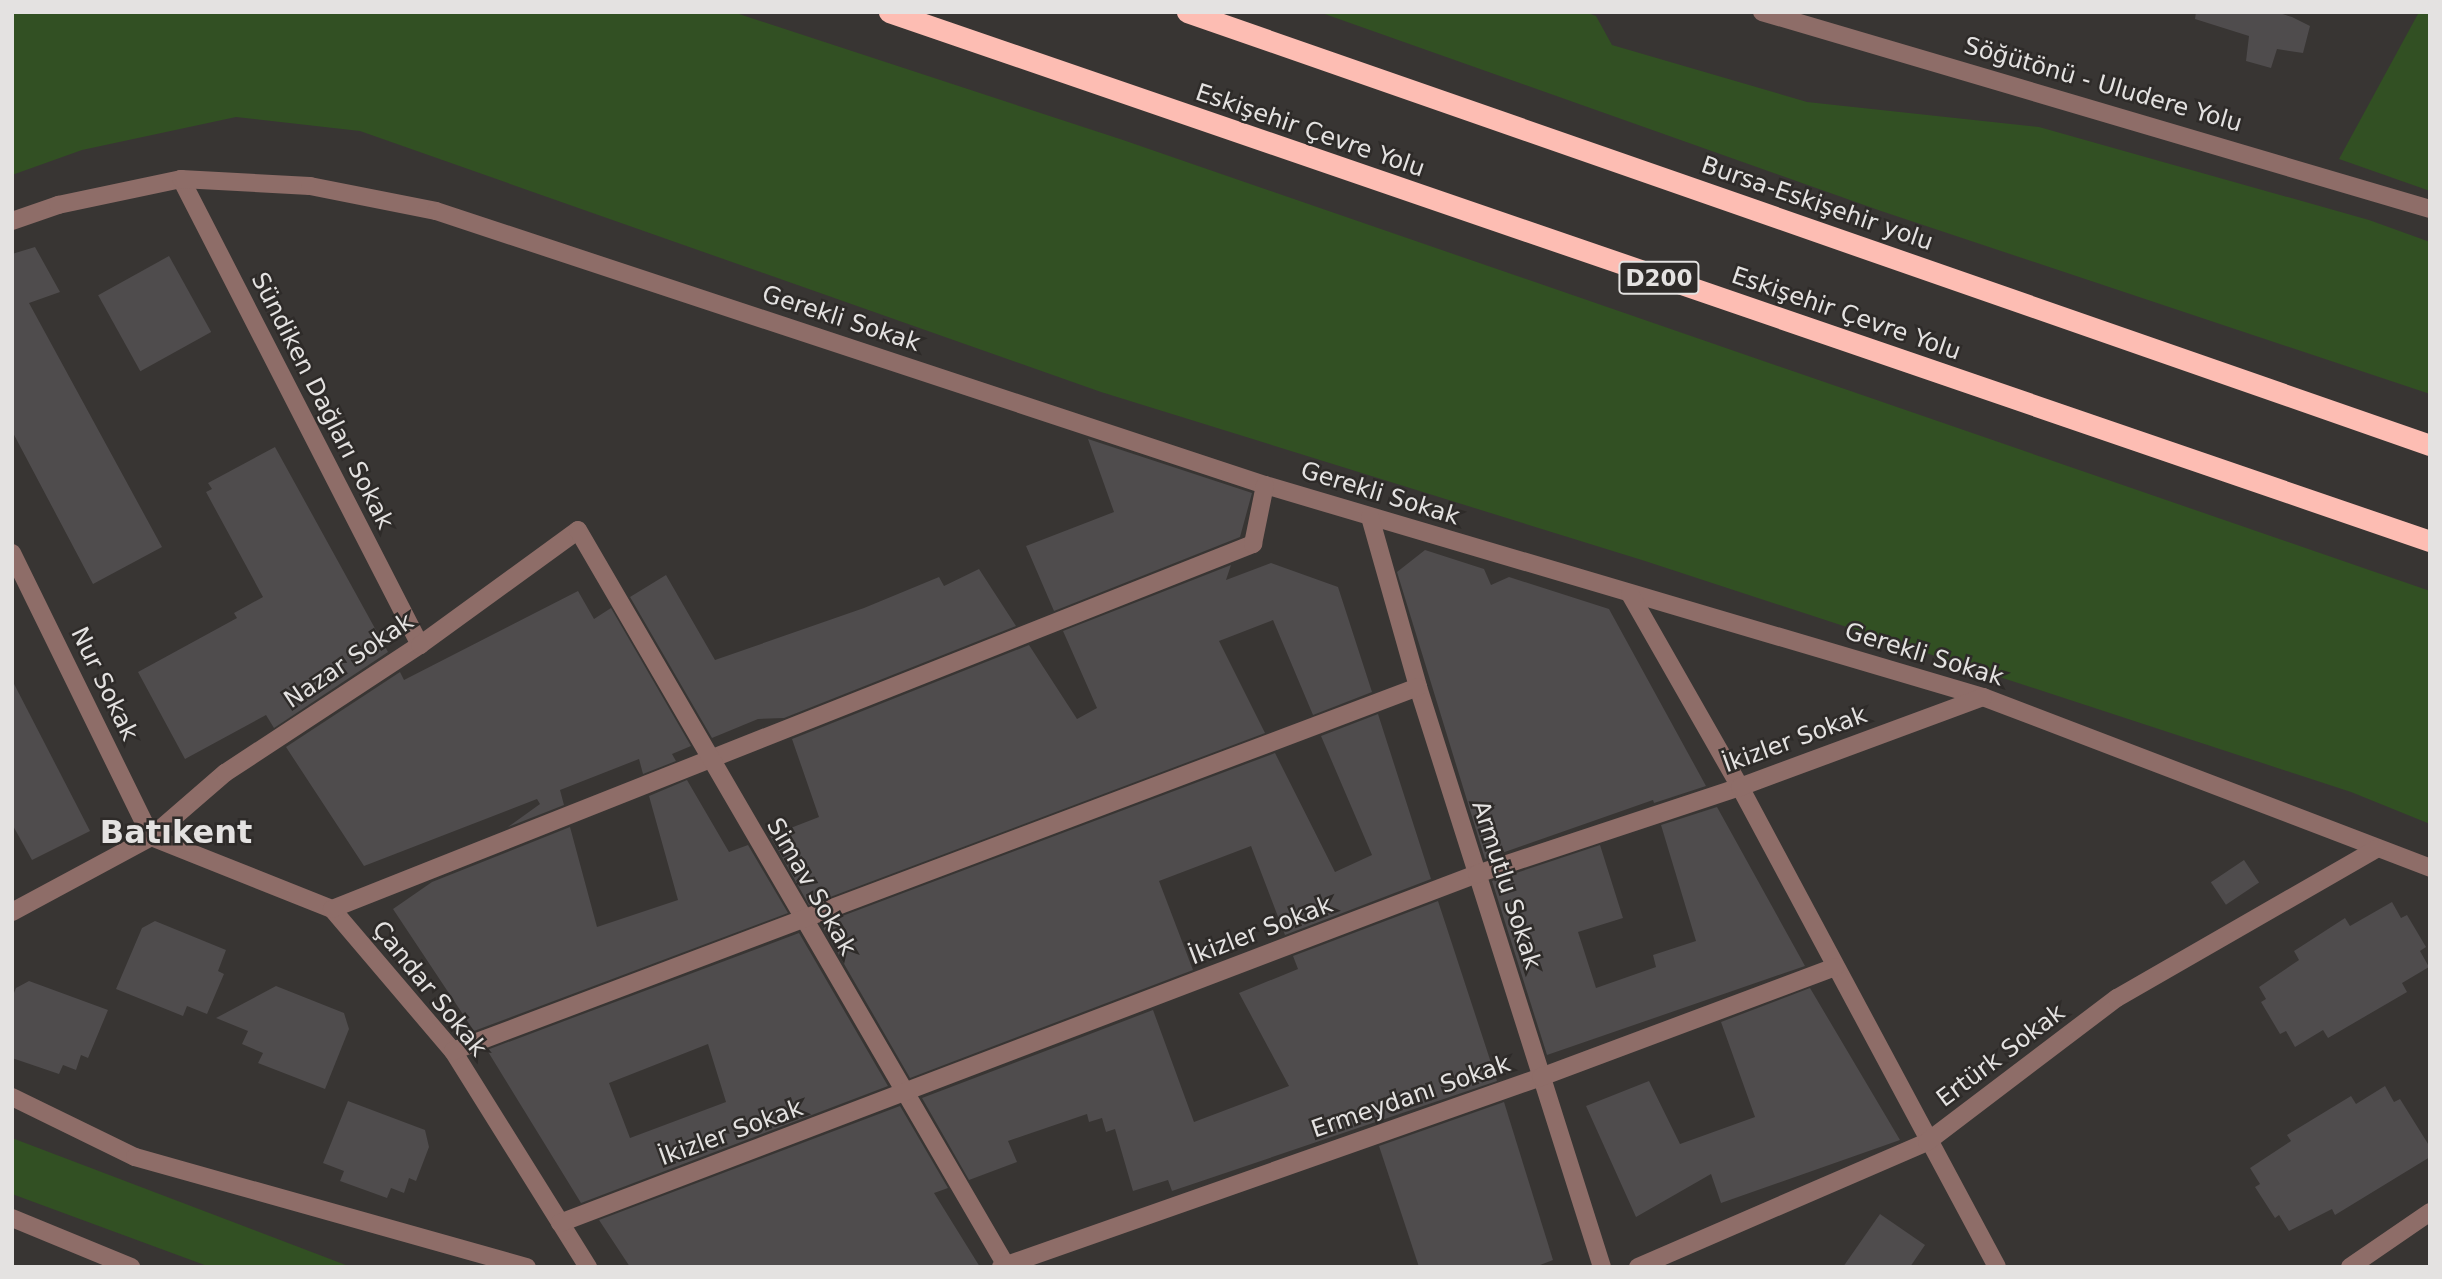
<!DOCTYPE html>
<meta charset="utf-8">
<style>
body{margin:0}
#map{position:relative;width:2442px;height:1279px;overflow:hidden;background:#383533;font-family:"DejaVu Sans",sans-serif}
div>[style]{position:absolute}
.green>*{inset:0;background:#325023}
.building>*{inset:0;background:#4f4c4d;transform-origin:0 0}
.minor>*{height:18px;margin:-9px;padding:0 9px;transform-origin:9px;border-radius:9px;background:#8e6d68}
.highway>*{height:21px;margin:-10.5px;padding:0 10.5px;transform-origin:10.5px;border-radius:10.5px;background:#fdbdb3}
span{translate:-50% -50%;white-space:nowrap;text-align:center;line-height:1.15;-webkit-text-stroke:5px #2e2b29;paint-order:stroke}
.shield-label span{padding:2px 5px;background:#2e2b29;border:2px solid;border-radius:5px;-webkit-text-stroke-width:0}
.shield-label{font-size:23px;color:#e4e2e1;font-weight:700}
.street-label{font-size:24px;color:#e4e2e1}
.district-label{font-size:32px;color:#e4e2e1;font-weight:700}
.frame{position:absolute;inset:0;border:14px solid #e4e2e1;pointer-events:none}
</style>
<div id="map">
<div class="green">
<div style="clip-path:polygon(12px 12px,733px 12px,1123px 140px,2430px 591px,2430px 824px,2351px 792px,1645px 561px,1101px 392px,360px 131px,236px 117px,82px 150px,12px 175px)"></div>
<div style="clip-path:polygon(1319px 12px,1585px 12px,1596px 16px,1612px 45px,1807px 102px,2039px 127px,2369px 220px,2430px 242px,2430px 394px,1881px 211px)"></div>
<div style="clip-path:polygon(2419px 12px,2430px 12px,2430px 191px,2339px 159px)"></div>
<div style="clip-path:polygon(12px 1138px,351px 1267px,210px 1267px,12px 1194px)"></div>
</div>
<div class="building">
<div style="clip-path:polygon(2196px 12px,2276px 12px,2292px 17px,2310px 26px,2303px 53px,2277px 49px,2271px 68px,2246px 61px,2249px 36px,2195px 19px)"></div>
<div style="clip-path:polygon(35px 247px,60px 292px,29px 303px,162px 547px,93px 584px,12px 431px,12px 254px)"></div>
<div style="left:169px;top:256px;width:87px;height:81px;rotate:61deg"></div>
<div style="clip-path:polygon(1088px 439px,1252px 493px,1240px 537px,1054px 611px,1026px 546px,1114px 512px)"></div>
<div style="clip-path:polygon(275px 447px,388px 652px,274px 728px,266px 715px,185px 759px,138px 672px,237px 618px,234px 613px,263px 597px,206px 492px,212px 489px,208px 483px)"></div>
<div style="clip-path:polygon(1425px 550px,1484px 569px,1491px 585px,1509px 577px,1609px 609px,1706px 786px,1654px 803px,1653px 800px,1485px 859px,1397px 572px)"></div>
<div style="clip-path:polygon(1271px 563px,1338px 587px,1372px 692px,1313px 715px,1273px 620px,1219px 641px,1265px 733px,809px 905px,770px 836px,819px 817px,792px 739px,1029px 645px,1077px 719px,1097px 708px,1063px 631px,1231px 565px,1226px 580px)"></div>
<div style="clip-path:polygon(979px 569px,1016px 626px,784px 718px,758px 719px,712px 738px,630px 597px,666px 575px,715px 660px,864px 608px,939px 577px,944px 586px)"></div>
<div style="clip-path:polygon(578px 591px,594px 619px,611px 608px,691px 746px,672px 754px,676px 761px,643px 774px,639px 759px,560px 790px,564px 805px,508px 827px,540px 804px,537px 799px,364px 866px,286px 747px,400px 672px,404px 680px)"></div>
<div style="clip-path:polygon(12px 680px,90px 831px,32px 860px,12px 824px)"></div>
<div style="clip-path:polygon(1378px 714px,1431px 879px,1285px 935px,1251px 846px,1159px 881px,1193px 970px,910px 1078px,821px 924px,1275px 753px,1335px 872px,1372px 855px,1321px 736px)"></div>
<div style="clip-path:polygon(687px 780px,729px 852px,748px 845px,788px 913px,474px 1031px,393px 909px,432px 882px,570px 827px,597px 927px,678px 900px,649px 796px)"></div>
<div style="clip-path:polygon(1717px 807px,1805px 966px,1547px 1055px,1492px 881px,1600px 845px,1623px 918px,1578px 932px,1596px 988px,1656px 967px,1653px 955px,1696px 941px,1661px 825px)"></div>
<div style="left:2244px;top:860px;width:27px;height:40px;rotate:56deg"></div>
<div style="clip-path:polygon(1438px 901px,1497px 1081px,1172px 1191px,1168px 1180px,1133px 1191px,1115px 1129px,1106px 1132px,1102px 1118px,1089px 1122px,1087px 1114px,1008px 1141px,1017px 1162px,969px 1180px,922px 1098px,1153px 1010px,1194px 1122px,1289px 1086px,1239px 993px,1298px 969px,1293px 956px)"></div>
<div style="clip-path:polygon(2392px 902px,2401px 918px,2407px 915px,2426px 947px,2420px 951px,2429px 967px,2402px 983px,2407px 992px,2328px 1038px,2323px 1030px,2295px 1047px,2286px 1031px,2280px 1034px,2261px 1002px,2266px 999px,2259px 987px,2299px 960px,2294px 951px,2345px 918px,2350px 926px)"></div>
<div style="clip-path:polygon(155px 921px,226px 950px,218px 971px,224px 974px,207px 1014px,187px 1006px,183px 1016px,116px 989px,142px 928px)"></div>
<div style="clip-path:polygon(evenodd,799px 933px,888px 1086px,581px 1203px,487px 1050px,799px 933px,708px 1044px,726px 1102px,630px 1138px,609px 1083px,708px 1044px)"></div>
<div style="clip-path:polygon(29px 981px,108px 1010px,88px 1058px,81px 1055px,76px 1070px,63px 1065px,59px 1074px,12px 1058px,12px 998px,16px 988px)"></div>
<div style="clip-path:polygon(276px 986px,344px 1013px,349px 1029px,325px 1089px,258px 1063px,263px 1053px,242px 1044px,248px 1031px,216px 1018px)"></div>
<div style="clip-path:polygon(1810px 988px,1900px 1140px,1721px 1203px,1711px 1174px,1636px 1217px,1586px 1106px,1649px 1081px,1680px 1144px,1755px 1117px,1721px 1022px)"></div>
<div style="clip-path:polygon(2385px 1086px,2394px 1102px,2400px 1099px,2430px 1147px,2430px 1157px,2335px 1215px,2332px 1209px,2289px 1231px,2279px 1215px,2275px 1218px,2255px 1187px,2260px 1184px,2250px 1168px,2291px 1141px,2287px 1135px,2351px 1096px,2356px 1104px)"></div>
<div style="clip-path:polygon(348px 1101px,425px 1130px,429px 1147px,416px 1181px,409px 1178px,404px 1193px,391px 1188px,387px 1198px,340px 1181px,344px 1171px,323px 1163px)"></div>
<div style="clip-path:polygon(1504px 1102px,1553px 1260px,1535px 1267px,1419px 1267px,1379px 1146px)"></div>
<div style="clip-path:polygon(900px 1106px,948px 1188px,934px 1193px,980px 1267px,630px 1267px,599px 1220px)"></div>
<div style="clip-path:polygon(1880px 1214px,1925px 1245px,1910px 1267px,1843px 1267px)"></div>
</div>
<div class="minor">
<div style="left:1762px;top:12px;width:696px;rotate:16.43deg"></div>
<div style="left:181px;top:179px;width:524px;rotate:62.85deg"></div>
<div style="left:12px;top:221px;width:49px;rotate:-19.2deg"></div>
<div style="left:58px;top:205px;width:126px;rotate:-11.9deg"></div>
<div style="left:181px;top:179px;width:129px;rotate:3.1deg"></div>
<div style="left:310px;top:186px;width:128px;rotate:11.2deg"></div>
<div style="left:436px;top:211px;width:873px;rotate:18.29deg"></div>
<div style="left:1265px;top:485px;width:749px;rotate:16.45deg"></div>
<div style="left:1983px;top:697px;width:479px;rotate:20.9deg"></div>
<div style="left:1370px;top:517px;width:177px;rotate:74.2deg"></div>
<div style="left:1418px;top:687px;width:608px;rotate:72.4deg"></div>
<div style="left:12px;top:553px;width:316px;rotate:63.9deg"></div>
<div style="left:1630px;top:594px;width:222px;rotate:60.3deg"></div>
<div style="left:1740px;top:787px;width:544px;rotate:61.83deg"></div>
<div style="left:151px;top:837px;width:195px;rotate:21.7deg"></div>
<div style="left:332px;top:909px;width:187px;rotate:49.6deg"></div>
<div style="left:453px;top:1051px;width:255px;rotate:58deg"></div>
<div style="left:332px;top:909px;width:991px;rotate:-21.62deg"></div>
<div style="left:1253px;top:544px;width:60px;rotate:-78.5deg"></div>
<div style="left:12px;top:912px;width:158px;rotate:-28.3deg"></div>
<div style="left:151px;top:837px;width:98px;rotate:-40.9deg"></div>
<div style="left:225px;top:773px;width:233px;rotate:-33.3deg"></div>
<div style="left:420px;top:645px;width:195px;rotate:-36deg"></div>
<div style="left:578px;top:530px;width:853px;rotate:59.8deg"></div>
<div style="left:453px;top:1051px;width:1031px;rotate:-20.67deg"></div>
<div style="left:12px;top:1097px;width:137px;rotate:26deg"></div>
<div style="left:135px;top:1157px;width:407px;rotate:15.7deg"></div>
<div style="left:12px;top:1218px;width:129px;rotate:22.4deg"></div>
<div style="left:560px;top:1223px;width:981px;rotate:-20.84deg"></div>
<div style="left:1477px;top:874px;width:277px;rotate:-18.3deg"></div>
<div style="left:1740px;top:787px;width:259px;rotate:-20.3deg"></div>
<div style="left:1001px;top:1267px;width:572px;rotate:-19.38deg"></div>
<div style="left:1541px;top:1077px;width:314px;rotate:-20.5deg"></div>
<div style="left:1638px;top:1267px;width:315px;rotate:-23.4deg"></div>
<div style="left:1927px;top:1142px;width:238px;rotate:-37.2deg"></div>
<div style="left:2117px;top:998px;width:299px;rotate:-29.9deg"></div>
<div style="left:2350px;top:1267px;width:97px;rotate:-34.5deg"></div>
</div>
<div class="highway">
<div style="left:889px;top:12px;width:1629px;rotate:18.95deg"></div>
<div style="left:1187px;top:12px;width:1316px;rotate:19.21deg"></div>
</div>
<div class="shield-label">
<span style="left:1659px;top:278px">D200</span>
</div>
<div class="street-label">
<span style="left:2103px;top:85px;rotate:16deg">Söğütönü - Uludere Yolu</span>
<span style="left:1310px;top:131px;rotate:19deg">Eskişehir Çevre Yolu</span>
<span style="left:1817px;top:204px;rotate:19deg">Bursa-Eskişehir yolu</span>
<span style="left:1846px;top:314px;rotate:19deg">Eskişehir Çevre Yolu</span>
<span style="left:841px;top:319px;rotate:18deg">Gerekli Sokak</span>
<span style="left:322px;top:401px;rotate:63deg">Sündiken Dağları Sokak</span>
<span style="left:1380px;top:494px;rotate:17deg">Gerekli Sokak</span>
<span style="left:1924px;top:655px;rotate:17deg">Gerekli Sokak</span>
<span style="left:349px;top:661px;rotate:-34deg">Nazar Sokak</span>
<span style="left:104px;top:684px;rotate:64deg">Nur Sokak</span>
<span style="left:1795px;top:740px;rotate:-20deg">İkizler Sokak</span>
<span style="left:1506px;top:885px;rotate:72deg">Armutlu Sokak</span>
<span style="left:811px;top:887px;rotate:60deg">Simav Sokak</span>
<span style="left:1261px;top:931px;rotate:-21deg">İkizler Sokak</span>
<span style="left:429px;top:989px;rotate:51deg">Çandar Sokak</span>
<span style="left:2001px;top:1056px;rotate:-37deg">Ertürk Sokak</span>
<span style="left:1411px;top:1097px;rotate:-19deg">Ermeydanı Sokak</span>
<span style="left:731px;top:1133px;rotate:-20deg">İkizler Sokak</span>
</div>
<div class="district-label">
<span style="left:176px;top:832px">Batıkent</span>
</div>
<div class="frame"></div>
</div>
